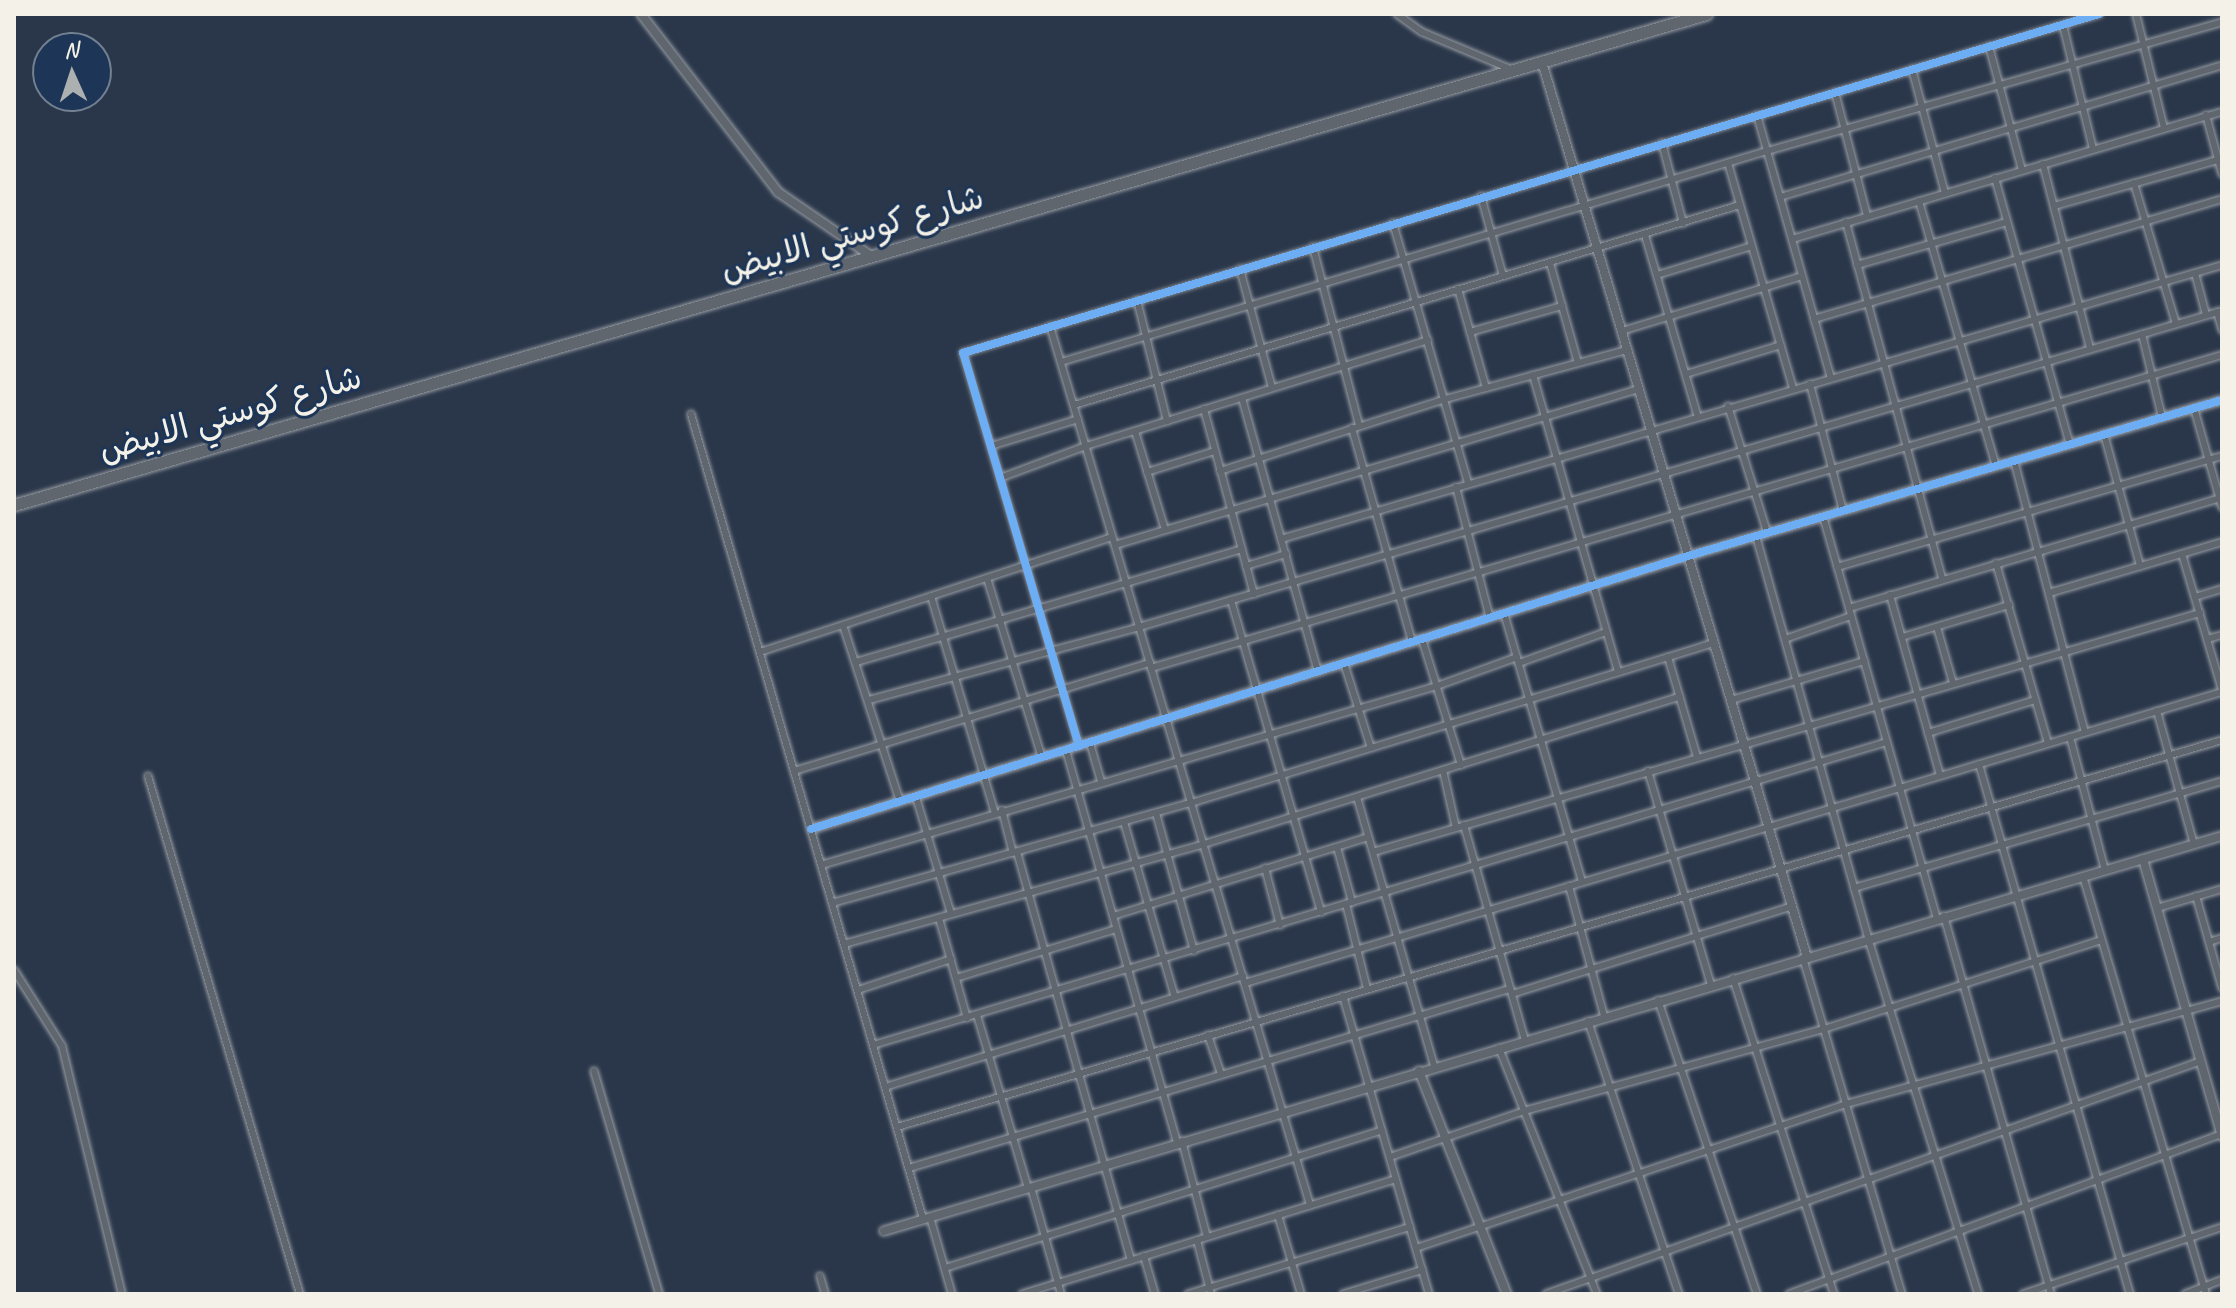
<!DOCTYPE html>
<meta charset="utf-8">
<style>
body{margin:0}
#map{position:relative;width:2236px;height:1308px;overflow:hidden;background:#2a374a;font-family:Caveat,"Playpen Sans Arabic",sans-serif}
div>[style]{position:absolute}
.roads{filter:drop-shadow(0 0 2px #979ca3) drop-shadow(0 0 2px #979ca3)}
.street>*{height:6px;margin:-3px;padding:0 3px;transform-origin:3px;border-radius:3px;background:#60666e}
.secondary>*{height:8px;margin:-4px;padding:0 4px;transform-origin:4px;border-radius:4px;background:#60666e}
.highway>*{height:11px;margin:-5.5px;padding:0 5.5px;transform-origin:5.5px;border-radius:5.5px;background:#60666e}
.cycleway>*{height:8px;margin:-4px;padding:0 4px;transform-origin:4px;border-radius:4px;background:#6dadf4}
span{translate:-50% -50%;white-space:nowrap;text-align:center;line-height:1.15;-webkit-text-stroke:6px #1d3557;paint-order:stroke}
.street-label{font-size:34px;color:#f4f1e8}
.frame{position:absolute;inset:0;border:16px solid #f4f1e8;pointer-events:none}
.north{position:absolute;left:32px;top:32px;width:80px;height:80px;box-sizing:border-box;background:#1d3557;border:2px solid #738091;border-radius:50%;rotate:357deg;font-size:22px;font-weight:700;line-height:32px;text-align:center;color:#f4f1e8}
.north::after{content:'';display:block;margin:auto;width:28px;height:36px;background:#adb0b1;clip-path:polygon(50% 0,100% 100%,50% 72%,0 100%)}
</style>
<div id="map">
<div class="roads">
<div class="street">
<div style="left:1397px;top:14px;width:31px;rotate:36deg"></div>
<div style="left:1422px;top:32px;width:95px;rotate:22.8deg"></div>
<div style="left:2136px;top:14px;width:117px;rotate:76.2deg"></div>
<div style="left:2063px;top:25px;width:128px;rotate:76.4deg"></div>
<div style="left:1989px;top:46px;width:128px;rotate:75.1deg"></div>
<div style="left:1912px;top:69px;width:128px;rotate:75.1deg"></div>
<div style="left:1835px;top:92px;width:128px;rotate:75.5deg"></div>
<div style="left:1757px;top:115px;width:273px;rotate:74.3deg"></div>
<div style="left:2206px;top:115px;width:61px;rotate:74.8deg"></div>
<div style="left:1662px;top:143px;width:83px;rotate:75.3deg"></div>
<div style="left:1728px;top:163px;width:234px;rotate:73.9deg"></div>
<div style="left:2043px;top:164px;width:191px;rotate:75.7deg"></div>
<div style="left:1995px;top:178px;width:276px;rotate:74.3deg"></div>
<div style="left:2134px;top:183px;width:147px;rotate:73.4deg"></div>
<div style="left:1481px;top:196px;width:83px;rotate:74.6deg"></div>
<div style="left:1780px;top:197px;width:461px;rotate:-16.6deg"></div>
<div style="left:1919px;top:201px;width:276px;rotate:73.8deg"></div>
<div style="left:2054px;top:206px;width:170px;rotate:-15.7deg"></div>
<div style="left:1846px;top:222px;width:370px;rotate:74.9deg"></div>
<div style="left:1393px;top:223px;width:271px;rotate:73.9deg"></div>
<div style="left:1645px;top:235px;width:186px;rotate:73.8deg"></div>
<div style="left:1792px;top:239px;width:448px;rotate:-16.5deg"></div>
<div style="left:1313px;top:247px;width:184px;rotate:75.5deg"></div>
<div style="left:1550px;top:263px;width:104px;rotate:74.4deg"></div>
<div style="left:1857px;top:265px;width:156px;rotate:-16deg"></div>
<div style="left:1240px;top:269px;width:123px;rotate:74.9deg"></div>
<div style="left:2195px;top:273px;width:43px;rotate:75.3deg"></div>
<div style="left:1657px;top:275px;width:99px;rotate:-17deg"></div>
<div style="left:1458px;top:289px;width:103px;rotate:74.2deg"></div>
<div style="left:1137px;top:300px;width:125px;rotate:76.1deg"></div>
<div style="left:2217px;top:312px;width:19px;rotate:74deg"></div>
<div style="left:1814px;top:319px;width:425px;rotate:-16.4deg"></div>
<div style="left:1050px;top:326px;width:917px;rotate:73.52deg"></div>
<div style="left:1622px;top:331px;width:188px;rotate:-17deg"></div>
<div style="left:1470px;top:332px;width:96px;rotate:-15.8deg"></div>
<div style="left:2142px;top:334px;width:85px;rotate:76.5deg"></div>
<div style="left:1061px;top:362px;width:737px;rotate:-16.64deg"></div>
<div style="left:1767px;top:151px;width:473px;rotate:-15.8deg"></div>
<div style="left:1686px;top:374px;width:99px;rotate:-17deg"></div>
<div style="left:1533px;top:375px;width:309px;rotate:74deg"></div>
<div style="left:1810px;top:384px;width:131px;rotate:75.4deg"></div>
<div style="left:1242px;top:398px;width:284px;rotate:74.5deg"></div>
<div style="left:1074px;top:405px;width:695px;rotate:-16.72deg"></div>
<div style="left:1728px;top:406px;width:132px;rotate:72.8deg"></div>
<div style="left:2194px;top:408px;width:103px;rotate:74.2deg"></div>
<div style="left:1204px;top:409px;width:192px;rotate:74.9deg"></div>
<div style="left:691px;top:414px;width:838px;rotate:73.92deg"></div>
<div style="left:1352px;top:428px;width:222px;rotate:74.3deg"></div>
<div style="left:1135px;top:431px;width:103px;rotate:73.1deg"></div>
<div style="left:2104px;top:434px;width:137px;rotate:74.7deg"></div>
<div style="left:991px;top:446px;width:91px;rotate:-17.2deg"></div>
<div style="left:2014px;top:460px;width:281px;rotate:75.4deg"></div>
<div style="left:1220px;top:471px;width:236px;rotate:-17.7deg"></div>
<div style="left:1445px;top:399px;width:188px;rotate:-15.1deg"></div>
<div style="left:1147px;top:472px;width:71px;rotate:-17.2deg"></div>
<div style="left:1000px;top:478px;width:92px;rotate:-20.4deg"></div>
<div style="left:1086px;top:446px;width:358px;rotate:-17.2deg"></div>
<div style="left:1456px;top:487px;width:135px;rotate:75.5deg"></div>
<div style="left:1823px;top:516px;width:418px;rotate:74.2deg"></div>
<div style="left:1756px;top:536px;width:417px;rotate:74.4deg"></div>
<div style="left:1868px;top:938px;width:373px;rotate:72.8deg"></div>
<div style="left:1281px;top:539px;width:980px;rotate:-16.23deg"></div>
<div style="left:1115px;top:545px;width:547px;rotate:-16.58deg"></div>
<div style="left:2182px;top:554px;width:142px;rotate:73.6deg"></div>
<div style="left:1996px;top:563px;width:187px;rotate:73.9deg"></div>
<div style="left:1246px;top:566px;width:42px;rotate:-16.7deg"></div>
<div style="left:1837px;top:567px;width:401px;rotate:-16.1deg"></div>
<div style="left:987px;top:578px;width:188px;rotate:73deg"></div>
<div style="left:2049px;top:593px;width:180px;rotate:-16.4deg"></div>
<div style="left:1890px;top:595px;width:187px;rotate:74.5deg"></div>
<div style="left:931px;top:596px;width:226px;rotate:73.6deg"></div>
<div style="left:2195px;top:597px;width:28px;rotate:-17deg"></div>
<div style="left:1231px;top:600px;width:325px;rotate:73.9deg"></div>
<div style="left:1849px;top:608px;width:387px;rotate:-16.5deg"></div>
<div style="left:1504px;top:613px;width:280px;rotate:73.8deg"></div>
<div style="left:843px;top:625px;width:186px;rotate:72.1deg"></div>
<div style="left:1937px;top:627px;width:58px;rotate:74.1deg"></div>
<div style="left:1902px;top:637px;width:112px;rotate:-16.7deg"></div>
<div style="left:1422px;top:639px;width:132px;rotate:72.8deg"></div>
<div style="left:1785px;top:639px;width:70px;rotate:-19.2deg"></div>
<div style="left:2207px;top:639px;width:16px;rotate:-15deg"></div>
<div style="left:760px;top:652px;width:370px;rotate:-18.1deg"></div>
<div style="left:1668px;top:657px;width:104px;rotate:73.8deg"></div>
<div style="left:856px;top:662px;width:402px;rotate:-16.3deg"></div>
<div style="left:1344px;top:663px;width:89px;rotate:72.4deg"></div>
<div style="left:1519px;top:663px;width:92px;rotate:-19.6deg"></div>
<div style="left:1151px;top:668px;width:1116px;rotate:-16.29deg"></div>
<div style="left:869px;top:700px;width:280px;rotate:-15.1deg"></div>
<div style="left:1139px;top:627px;width:1128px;rotate:-16.27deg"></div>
<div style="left:1731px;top:700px;width:139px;rotate:-16.3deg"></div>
<div style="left:2157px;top:711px;width:138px;rotate:74.5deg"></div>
<div style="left:1928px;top:733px;width:112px;rotate:-17.1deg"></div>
<div style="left:2070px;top:737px;width:138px;rotate:75.3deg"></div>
<div style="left:1090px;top:743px;width:40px;rotate:74deg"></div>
<div style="left:1079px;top:746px;width:410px;rotate:-106.4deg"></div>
<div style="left:963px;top:353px;width:1186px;rotate:-16.62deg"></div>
<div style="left:1066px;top:750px;width:408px;rotate:74.2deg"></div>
<div style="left:1979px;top:764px;width:551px;rotate:74.1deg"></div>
<div style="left:1443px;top:770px;width:59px;rotate:77.4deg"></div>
<div style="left:794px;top:771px;width:372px;rotate:-16.9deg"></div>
<div style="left:1648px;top:771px;width:223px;rotate:73.6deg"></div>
<div style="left:148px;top:776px;width:540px;rotate:73.65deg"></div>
<div style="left:916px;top:797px;width:122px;rotate:73.3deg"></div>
<div style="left:1357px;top:797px;width:280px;rotate:74deg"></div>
<div style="left:1002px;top:810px;width:44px;rotate:75.7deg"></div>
<div style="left:1156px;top:813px;width:143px;rotate:74.6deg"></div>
<div style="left:1124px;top:822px;width:182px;rotate:73.8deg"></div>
<div style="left:1464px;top:825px;width:223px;rotate:74.2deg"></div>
<div style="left:1337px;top:847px;width:57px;rotate:74.7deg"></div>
<div style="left:1017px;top:852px;width:424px;rotate:74.4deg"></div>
<div style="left:1373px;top:852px;width:861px;rotate:-16.12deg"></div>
<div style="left:821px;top:865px;width:641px;rotate:-16.2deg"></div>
<div style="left:1437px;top:686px;width:85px;rotate:-19.9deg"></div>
<div style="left:1265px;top:868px;width:59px;rotate:75.3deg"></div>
<div style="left:2083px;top:876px;width:436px;rotate:73.6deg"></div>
<div style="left:1569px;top:886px;width:135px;rotate:74.9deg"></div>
<div style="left:1854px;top:888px;width:383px;rotate:-16.2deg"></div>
<div style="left:2196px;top:896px;width:96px;rotate:74.2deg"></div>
<div style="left:832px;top:903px;width:373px;rotate:-15.6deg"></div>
<div style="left:1191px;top:803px;width:547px;rotate:-17.01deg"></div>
<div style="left:1346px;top:904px;width:88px;rotate:76.1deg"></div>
<div style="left:2157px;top:908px;width:68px;rotate:-16.3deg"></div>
<div style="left:1113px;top:916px;width:267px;rotate:-17.2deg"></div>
<div style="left:1944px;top:916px;width:393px;rotate:74.2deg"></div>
<div style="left:939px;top:918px;width:104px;rotate:74.4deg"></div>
<div style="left:2209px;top:942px;width:14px;rotate:-17deg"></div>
<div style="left:844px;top:944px;width:374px;rotate:-15.5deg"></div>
<div style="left:1204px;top:844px;width:498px;rotate:-17.2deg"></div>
<div style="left:1803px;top:958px;width:350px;rotate:73.6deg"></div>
<div style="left:14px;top:970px;width:90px;rotate:57.7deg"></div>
<div style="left:62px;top:1046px;width:255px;rotate:76.4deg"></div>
<div style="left:956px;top:978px;width:167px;rotate:-17deg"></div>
<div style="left:1733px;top:978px;width:332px;rotate:72.3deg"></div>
<div style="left:1245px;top:983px;width:1019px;rotate:-16.59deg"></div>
<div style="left:858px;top:990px;width:98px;rotate:-18.4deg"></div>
<div style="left:1512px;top:994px;width:294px;rotate:-17.4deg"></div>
<div style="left:1343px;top:996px;width:310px;rotate:73.9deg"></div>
<div style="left:1658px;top:1000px;width:310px;rotate:71.4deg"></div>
<div style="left:977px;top:1015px;width:180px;rotate:73.6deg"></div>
<div style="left:1588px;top:1021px;width:288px;rotate:71.6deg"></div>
<div style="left:1208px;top:1035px;width:41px;rotate:71.6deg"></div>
<div style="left:873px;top:1045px;width:1058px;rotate:-16.64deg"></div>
<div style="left:1499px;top:1048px;width:265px;rotate:68.3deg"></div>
<div style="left:594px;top:1071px;width:232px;rotate:73.7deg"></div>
<div style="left:885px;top:1087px;width:375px;rotate:-17.2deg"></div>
<div style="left:897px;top:1127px;width:1380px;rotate:-16.28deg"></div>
<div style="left:1182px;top:1141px;width:99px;rotate:75.4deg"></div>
<div style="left:1390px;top:1157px;width:142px;rotate:-18.9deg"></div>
<div style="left:1524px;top:1111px;width:311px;rotate:-15.3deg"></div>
<div style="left:1824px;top:1029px;width:291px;rotate:-17.8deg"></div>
<div style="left:909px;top:1168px;width:627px;rotate:-16.59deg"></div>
<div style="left:1031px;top:1187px;width:111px;rotate:74.3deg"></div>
<div style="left:1278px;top:1215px;width:82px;rotate:73.8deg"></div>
<div style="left:930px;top:1217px;width:80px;rotate:74.1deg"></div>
<div style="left:1197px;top:1240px;width:56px;rotate:75.5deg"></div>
<div style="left:1416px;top:1248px;width:453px;rotate:-18.5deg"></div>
<div style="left:1846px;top:1104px;width:390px;rotate:-15.3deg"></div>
<div style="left:1144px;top:1256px;width:40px;rotate:74deg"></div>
<div style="left:945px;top:1268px;width:458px;rotate:-17.5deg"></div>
<div style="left:820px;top:1276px;width:19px;rotate:74deg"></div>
<div style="left:1022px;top:1294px;width:391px;rotate:-17.1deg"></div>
<div style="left:1188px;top:1294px;width:232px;rotate:-16.8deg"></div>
<div style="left:1343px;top:1294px;width:83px;rotate:-16.9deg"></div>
<div style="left:1546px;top:1294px;width:695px;rotate:-19.58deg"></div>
<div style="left:1789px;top:1294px;width:462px;rotate:-20.3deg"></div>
<div style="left:2023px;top:1294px;width:210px;rotate:-18.6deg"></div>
<div style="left:2185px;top:1294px;width:40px;rotate:-21deg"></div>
</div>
<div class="secondary">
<div style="left:641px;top:14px;width:225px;rotate:52.4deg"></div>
<div style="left:778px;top:192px;width:113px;rotate:34.5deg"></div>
<div style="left:1542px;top:62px;width:933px;rotate:73.51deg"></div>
<div style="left:811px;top:829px;width:919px;rotate:-17.29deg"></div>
<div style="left:1688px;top:556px;width:556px;rotate:-16.28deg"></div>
<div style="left:2143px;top:859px;width:288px;rotate:74.1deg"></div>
<div style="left:1419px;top:1071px;width:240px;rotate:68.5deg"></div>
<div style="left:884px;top:1231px;width:1395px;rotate:-16.45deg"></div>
</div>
<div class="highway">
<div style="left:14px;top:505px;width:1762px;rotate:-16.18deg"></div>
</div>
</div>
<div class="cycleway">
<div style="left:1079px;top:746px;width:410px;rotate:-106.4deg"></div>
<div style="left:963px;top:353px;width:1186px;rotate:-16.62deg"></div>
<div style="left:811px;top:829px;width:919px;rotate:-17.29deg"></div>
<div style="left:1688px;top:556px;width:556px;rotate:-16.28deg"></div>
</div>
<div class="street-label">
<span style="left:852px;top:233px;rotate:-16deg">شارع كوستي الابيض</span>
<span style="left:230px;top:413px;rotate:-16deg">شارع كوستي الابيض</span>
</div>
<div class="frame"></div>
<div class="north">N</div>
</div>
